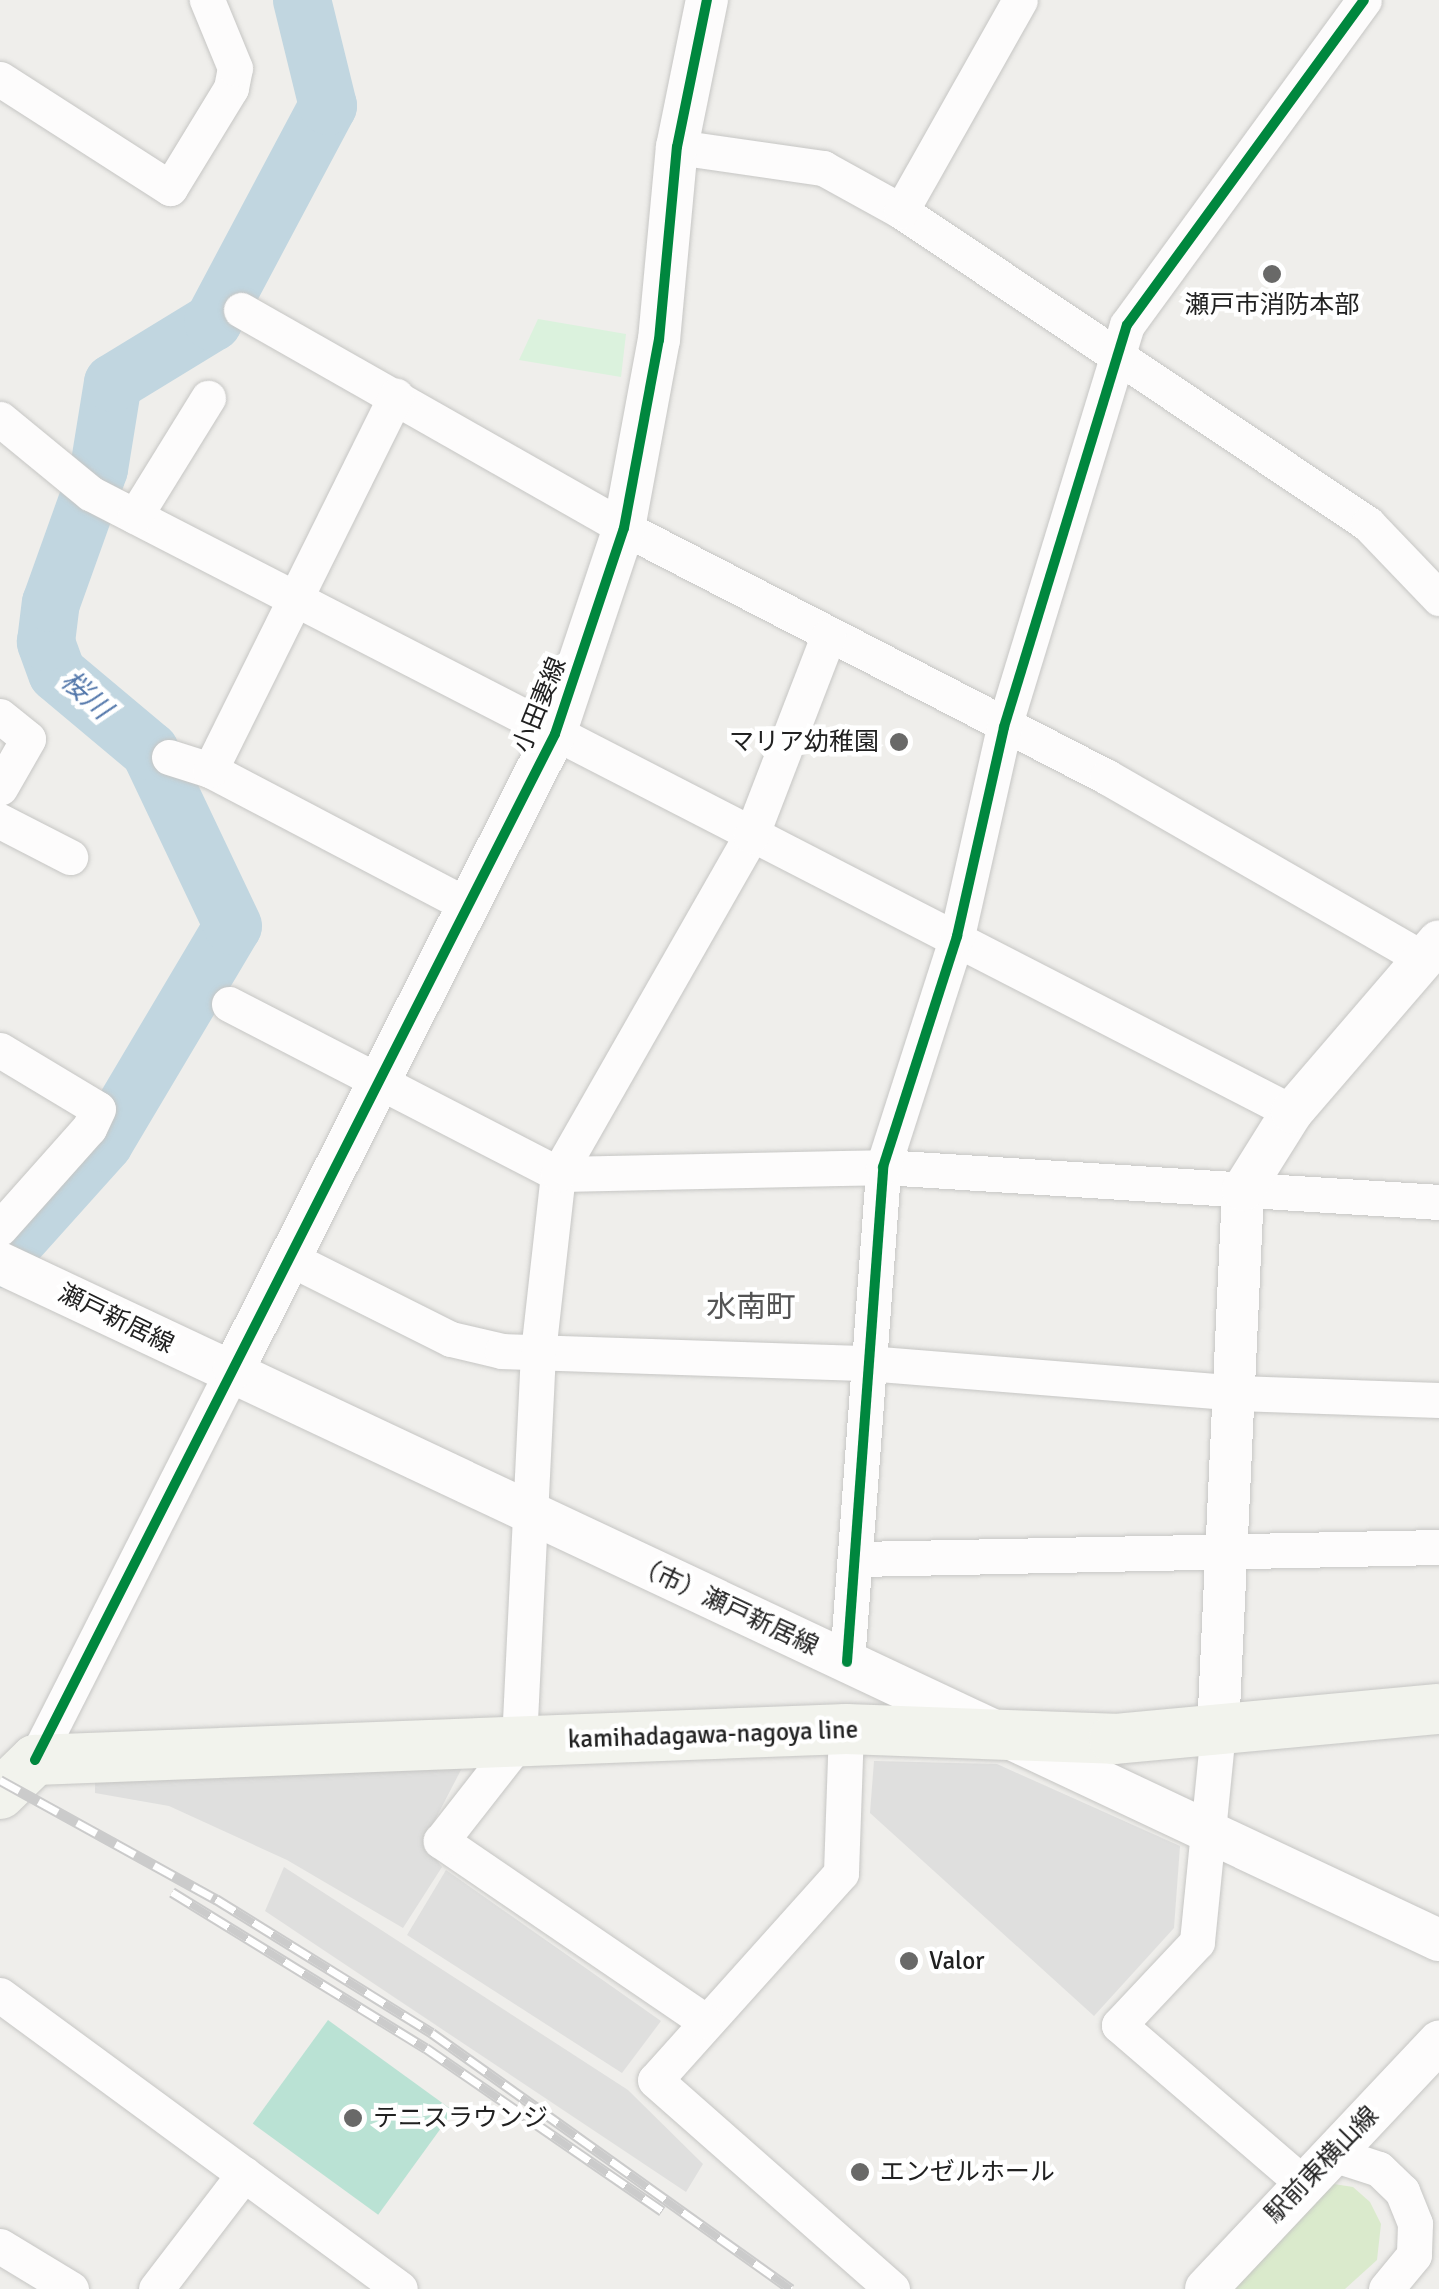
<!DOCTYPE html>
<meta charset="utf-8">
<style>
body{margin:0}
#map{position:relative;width:1439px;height:2289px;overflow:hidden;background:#efeeeb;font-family:Signika,"Noto Sans JP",sans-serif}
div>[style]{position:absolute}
.grass>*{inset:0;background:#daeacc}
.park>*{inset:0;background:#dbf2dd}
.pitch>*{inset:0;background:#bae2d4;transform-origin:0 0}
.parking>*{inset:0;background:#dfdfde}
.river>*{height:58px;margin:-29px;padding:0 29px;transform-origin:29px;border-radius:29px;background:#c1d6e0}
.roads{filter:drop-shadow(0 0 2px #c6c6c4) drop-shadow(0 0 2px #c6c6c4)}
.minor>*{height:35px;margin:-17.5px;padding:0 17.5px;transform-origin:17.5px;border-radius:17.5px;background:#fdfcfc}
.tertiary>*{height:42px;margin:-21px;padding:0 21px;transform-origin:21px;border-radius:21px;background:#fdfcfc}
.secondary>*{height:50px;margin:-25px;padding:0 25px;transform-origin:25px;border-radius:25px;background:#f2f3ed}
.rail>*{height:11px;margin-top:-5.5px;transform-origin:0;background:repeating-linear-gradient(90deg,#fff 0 22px,#cbcbcb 0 44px);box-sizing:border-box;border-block:2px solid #cbcbcb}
.cycleway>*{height:10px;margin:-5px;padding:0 5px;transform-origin:5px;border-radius:5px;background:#00873e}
.dots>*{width:28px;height:28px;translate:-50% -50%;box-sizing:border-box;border:5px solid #fff;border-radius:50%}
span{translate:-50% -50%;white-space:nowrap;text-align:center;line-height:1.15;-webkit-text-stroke:9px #fff;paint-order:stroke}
.poi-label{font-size:25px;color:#212121}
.right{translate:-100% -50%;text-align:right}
.left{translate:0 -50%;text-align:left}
.street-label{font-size:25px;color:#212121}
.water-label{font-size:28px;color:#5478ab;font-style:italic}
.quarter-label{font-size:30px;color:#545454}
</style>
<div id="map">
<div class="grass">
<div style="clip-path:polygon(1334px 2184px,1353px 2187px,1370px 2202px,1381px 2224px,1377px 2260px,1345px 2289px,1235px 2289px)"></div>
</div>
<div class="park">
<div style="clip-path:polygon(538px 319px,626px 334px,621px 377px,519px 360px)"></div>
</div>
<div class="pitch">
<div style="left:328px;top:2020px;width:155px;height:128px;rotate:36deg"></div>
</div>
<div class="parking">
<div style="clip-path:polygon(874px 1761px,997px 1764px,1180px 1846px,1174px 1928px,1094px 2016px,870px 1813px)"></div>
<div style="clip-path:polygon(463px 1766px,423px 1843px,442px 1867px,403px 1928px,287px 1860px,169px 1806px,95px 1793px,95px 1778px)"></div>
<div style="clip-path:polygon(284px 1867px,628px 2090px,703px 2164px,686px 2192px,265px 1911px)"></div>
<div style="clip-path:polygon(446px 1870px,661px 2021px,622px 2073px,407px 1935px)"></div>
</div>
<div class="river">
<div style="left:0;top:1259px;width:156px;rotate:-48.1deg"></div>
<div style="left:104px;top:1143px;width:252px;rotate:-59.3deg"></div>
<div style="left:233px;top:926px;width:194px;rotate:-115.4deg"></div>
<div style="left:150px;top:751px;width:121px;rotate:-140deg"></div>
<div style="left:57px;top:673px;width:33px;rotate:-110deg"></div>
<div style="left:46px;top:642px;width:39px;rotate:-83deg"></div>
<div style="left:51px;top:603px;width:142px;rotate:-70.3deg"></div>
<div style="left:99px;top:469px;width:87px;rotate:-80.8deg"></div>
<div style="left:113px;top:383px;width:117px;rotate:-31.4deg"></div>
<div style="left:213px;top:322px;width:245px;rotate:-62deg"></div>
<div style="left:328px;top:106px;width:109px;rotate:-103.8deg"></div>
</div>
<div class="roads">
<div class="minor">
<div style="left:0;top:79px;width:202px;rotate:32.7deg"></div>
<div style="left:170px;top:188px;width:117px;rotate:-58.6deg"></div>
<div style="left:231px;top:88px;width:20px;rotate:-79deg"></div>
<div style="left:235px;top:68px;width:74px;rotate:-112.4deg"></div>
<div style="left:677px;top:147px;width:148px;rotate:8.2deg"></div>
<div style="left:823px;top:168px;width:89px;rotate:28.9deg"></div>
<div style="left:901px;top:211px;width:562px;rotate:33.83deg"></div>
<div style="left:1368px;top:524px;width:103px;rotate:46.2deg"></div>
<div style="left:901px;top:211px;width:242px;rotate:-60.6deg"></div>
<div style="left:241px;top:310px;width:441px;rotate:29.6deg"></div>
<div style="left:624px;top:528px;width:543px;rotate:27.27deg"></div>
<div style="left:1107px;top:777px;width:366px;rotate:29.9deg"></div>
<div style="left:0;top:419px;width:117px;rotate:39.4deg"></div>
<div style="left:90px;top:493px;width:1352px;rotate:27.25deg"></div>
<div style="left:135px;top:516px;width:139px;rotate:-58.3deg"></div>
<div style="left:0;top:716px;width:36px;rotate:39deg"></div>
<div style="left:28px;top:739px;width:56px;rotate:119.7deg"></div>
<div style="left:169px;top:757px;width:43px;rotate:17.6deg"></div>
<div style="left:210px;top:770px;width:288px;rotate:27.7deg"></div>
<div style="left:210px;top:770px;width:418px;rotate:-63.6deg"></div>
<div style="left:0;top:821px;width:79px;rotate:27.2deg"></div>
<div style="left:229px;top:1004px;width:370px;rotate:27.3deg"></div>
<div style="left:558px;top:1174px;width:325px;rotate:-1.2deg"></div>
<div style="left:883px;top:1167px;width:557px;rotate:3.6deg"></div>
<div style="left:0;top:1050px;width:114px;rotate:31deg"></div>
<div style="left:98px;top:1109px;width:21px;rotate:115deg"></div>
<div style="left:89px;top:1128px;width:134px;rotate:131.7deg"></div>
<div style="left:289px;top:1258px;width:181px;rotate:26.6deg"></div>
<div style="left:451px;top:1339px;width:52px;rotate:13.2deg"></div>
<div style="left:502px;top:1351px;width:365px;rotate:1.9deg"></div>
<div style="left:867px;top:1363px;width:371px;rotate:4.6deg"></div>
<div style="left:1237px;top:1393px;width:202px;rotate:2deg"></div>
<div style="left:858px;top:1559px;width:581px;rotate:-1.18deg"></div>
<div style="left:847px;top:1662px;width:496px;rotate:-85.8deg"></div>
<div style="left:883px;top:1167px;width:243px;rotate:-72.2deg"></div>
<div style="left:957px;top:936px;width:214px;rotate:-77.3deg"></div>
<div style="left:1004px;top:727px;width:420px;rotate:-73deg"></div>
<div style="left:1127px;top:325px;width:402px;rotate:-53.9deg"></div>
<div style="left:846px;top:1729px;width:144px;rotate:92deg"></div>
<div style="left:841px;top:1873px;width:278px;rotate:131.9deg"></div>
<div style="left:655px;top:2080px;width:316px;rotate:41.4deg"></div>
<div style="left:1218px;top:1731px;width:212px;rotate:95.7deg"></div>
<div style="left:1197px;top:1942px;width:114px;rotate:133.2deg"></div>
<div style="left:1119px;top:2025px;width:243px;rotate:40.7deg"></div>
<div style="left:35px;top:1760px;width:440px;rotate:-63.1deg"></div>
<div style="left:0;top:1995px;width:496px;rotate:36.3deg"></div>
<div style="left:705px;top:2021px;width:320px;rotate:-145.7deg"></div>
<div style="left:441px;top:1841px;width:127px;rotate:-52deg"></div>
<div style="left:519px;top:1741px;width:389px;rotate:-87.2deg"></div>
<div style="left:538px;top:1352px;width:179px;rotate:-83.6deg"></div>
<div style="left:558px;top:1174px;width:389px;rotate:-60.3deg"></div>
<div style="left:751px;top:836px;width:214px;rotate:-68.9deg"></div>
<div style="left:1333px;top:2154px;width:48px;rotate:18.1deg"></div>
<div style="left:1379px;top:2169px;width:32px;rotate:44deg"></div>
<div style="left:1402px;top:2191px;width:35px;rotate:68deg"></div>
<div style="left:1415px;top:2224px;width:31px;rotate:92deg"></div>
<div style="left:1414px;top:2255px;width:44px;rotate:129.5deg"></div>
<div style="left:0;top:2246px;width:83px;rotate:31.2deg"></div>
<div style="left:156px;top:2289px;width:145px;rotate:-52.6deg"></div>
</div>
<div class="tertiary">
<div style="left:0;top:1263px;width:1590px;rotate:25.2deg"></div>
<div style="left:234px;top:1368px;width:711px;rotate:-63.15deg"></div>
<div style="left:555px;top:734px;width:217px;rotate:-71.5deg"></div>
<div style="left:624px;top:528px;width:191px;rotate:-79.5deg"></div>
<div style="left:659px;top:340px;width:194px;rotate:-84.7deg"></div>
<div style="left:677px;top:147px;width:150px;rotate:-78.5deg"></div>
<div style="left:1218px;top:1731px;width:542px;rotate:-87.35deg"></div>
<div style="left:1243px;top:1190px;width:92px;rotate:-57.9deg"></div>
<div style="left:1292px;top:1112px;width:225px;rotate:-49.3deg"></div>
<div style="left:1206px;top:2289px;width:340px;rotate:-46.7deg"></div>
</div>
<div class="secondary">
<div style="left:0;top:1794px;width:49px;rotate:-44.2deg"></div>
<div style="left:35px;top:1760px;width:812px;rotate:-2.19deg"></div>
<div style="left:846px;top:1729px;width:268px;rotate:2.1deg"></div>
<div style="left:1114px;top:1739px;width:326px;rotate:-5.3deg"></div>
</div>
</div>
<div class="rail">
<div style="left:0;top:1780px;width:247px;rotate:28.9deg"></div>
<div style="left:216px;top:1899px;width:254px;rotate:31.8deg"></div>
<div style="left:432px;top:2033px;width:441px;rotate:35.5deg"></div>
<div style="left:172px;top:1892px;width:298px;rotate:31.6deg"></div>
<div style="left:426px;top:2048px;width:287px;rotate:34.6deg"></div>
</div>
<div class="cycleway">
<div style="left:847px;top:1662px;width:496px;rotate:-85.8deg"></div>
<div style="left:883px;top:1167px;width:243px;rotate:-72.2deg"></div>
<div style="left:957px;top:936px;width:214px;rotate:-77.3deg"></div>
<div style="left:1004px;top:727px;width:420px;rotate:-73deg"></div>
<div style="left:1127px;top:325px;width:402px;rotate:-53.9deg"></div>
<div style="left:35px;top:1760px;width:1150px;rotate:-63.12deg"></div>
<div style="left:555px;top:734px;width:217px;rotate:-71.5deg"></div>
<div style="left:624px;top:528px;width:191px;rotate:-79.5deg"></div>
<div style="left:659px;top:340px;width:194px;rotate:-84.7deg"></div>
<div style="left:677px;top:147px;width:150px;rotate:-78.5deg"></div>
</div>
<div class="dots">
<div style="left:1272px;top:274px;background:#696968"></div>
<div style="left:899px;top:742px;background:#696968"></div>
<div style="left:909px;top:1961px;background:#696968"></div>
<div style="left:353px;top:2118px;background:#696968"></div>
<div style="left:860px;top:2172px;background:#696968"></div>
</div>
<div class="poi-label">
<span style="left:1272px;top:305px">瀬戸市消防本部</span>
<span class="right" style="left:879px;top:742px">マリア幼稚園</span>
<span class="left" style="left:929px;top:1961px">Valor</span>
<span class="left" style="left:373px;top:2118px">テニスラウンジ</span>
<span class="left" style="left:880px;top:2172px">エンゼルホール</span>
</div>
<div class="street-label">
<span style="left:540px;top:705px;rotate:-68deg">小田妻線</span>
<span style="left:116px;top:1319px;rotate:26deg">瀬戸新居線</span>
<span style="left:726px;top:1606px;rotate:25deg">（市）瀬戸新居線</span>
<span style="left:713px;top:1735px;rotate:-2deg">kamihadagawa-nagoya line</span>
<span style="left:1322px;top:2165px;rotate:-46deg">駅前東横山線</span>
</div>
<div class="water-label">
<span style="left:86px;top:695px;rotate:42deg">桜川</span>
</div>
<div class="quarter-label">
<span style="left:751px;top:1308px">水南町</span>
</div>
</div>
